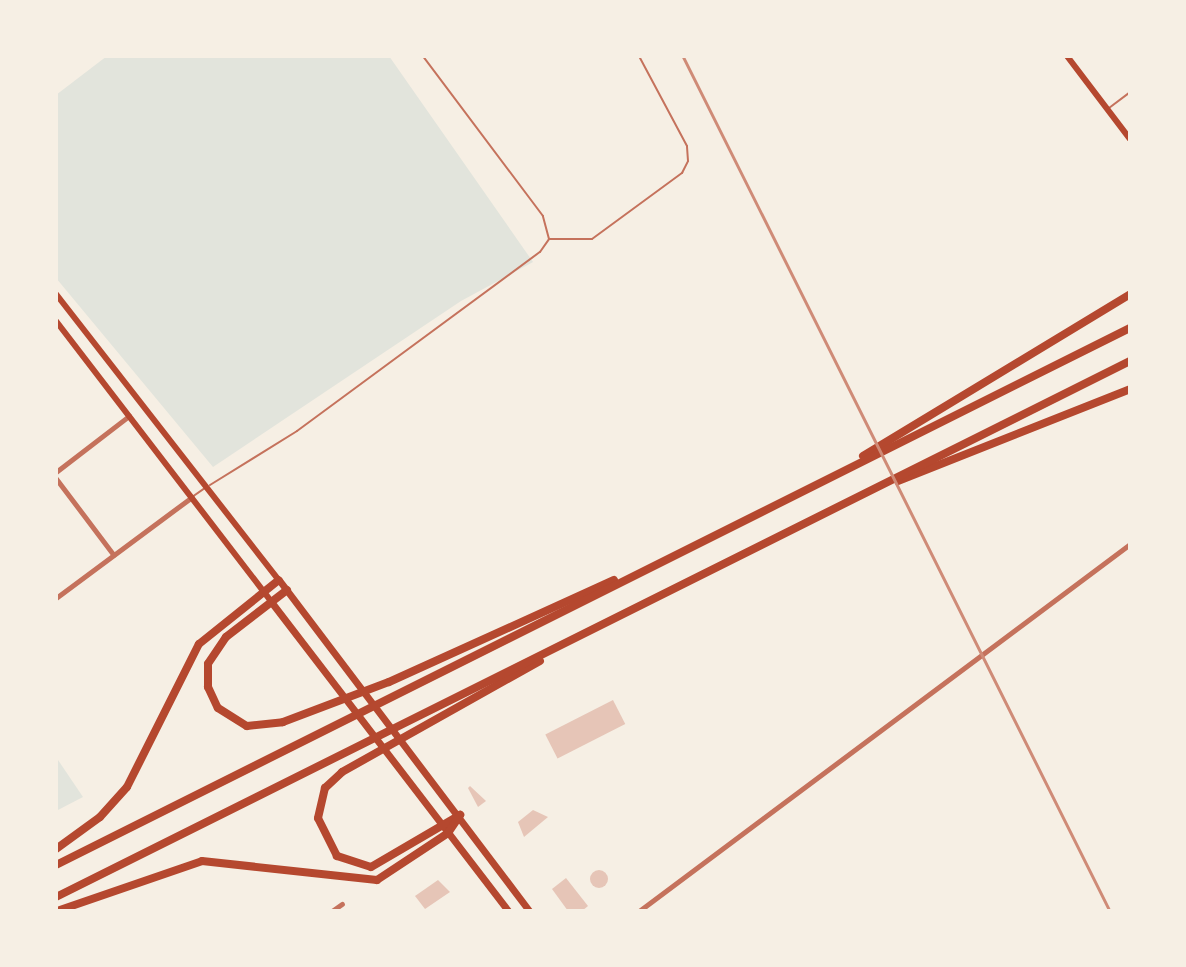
<!DOCTYPE html>
<style>
body{margin:0}
#map{position:relative;width:1186px;height:967px;overflow:hidden;background:#f6efe4;font-family:"Nunito Sans",sans-serif}
div>[style]{position:absolute}
.green>*{inset:0;background:#e2e4dc}
.building>*{inset:0;background:#e6c5b7;transform-origin:0 0}
.round{border-radius:50%}
.service>*{height:2px;margin:-1px;padding:0 1px;transform-origin:1px;border-radius:1px;background:#c5725c}
.minor>*{height:4.5px;margin:-2.25px;padding:0 2.25px;transform-origin:2.25px;border-radius:2.25px;background:#c5725c}
.tertiary>*{height:5px;margin:-2.5px;padding:0 2.5px;transform-origin:2.5px;border-radius:2.5px;background:#c5725c}
.secondary>*{height:6px;margin:-3px;padding:0 3px;transform-origin:3px;border-radius:3px;background:#b5482f}
.primary>*{height:7px;margin:-3.5px;padding:0 3.5px;transform-origin:3.5px;border-radius:3.5px;background:#b5482f}
.motorway>*{height:8px;margin:-4px;padding:0 4px;transform-origin:4px;border-radius:4px;background:#b5482f}
.rail>*{height:2.5px;margin:-1.25px;padding:0 1.25px;transform-origin:1.25px;border-radius:1.25px;background:#cf8b77}
span{translate:-50% -50%;white-space:nowrap;text-align:center;line-height:1.15;-webkit-text-stroke:5px #f6efe4;paint-order:stroke}
.frame{position:absolute;inset:0;border:58px solid #f6efe4;pointer-events:none}
</style>
<div id="map">
<div class="green">
<div style="clip-path:polygon(107px 56px,389px 56px,533px 262px,461px 301px,213px 467px,56px 278px,56px 95px)"></div>
<div style="clip-path:polygon(56px 757px,83px 797px,56px 811px)"></div>
</div>
<div class="building">
<div style="left:613px;top:700px;width:27px;height:76px;rotate:63deg"></div>
<div style="clip-path:polygon(470px 786px,486px 801px,478px 807px,468px 788px)"></div>
<div style="clip-path:polygon(533px 810px,548px 817px,524px 837px,518px 822px)"></div>
<div class="round" style="left:590px;top:870px;width:18px;height:18px"></div>
<div style="clip-path:polygon(566px 878px,588px 906px,582px 911px,568px 911px,552px 889px)"></div>
<div style="clip-path:polygon(438px 880px,450px 892px,425px 909px,415px 896px)"></div>
</div>
<div class="service">
<div style="left:1109px;top:108px;width:26px;rotate:-37deg"></div>
<div style="left:550px;top:239px;width:42px"></div>
<div style="left:592px;top:239px;width:112px;rotate:-36.3deg"></div>
<div style="left:682px;top:173px;width:13px;rotate:-63deg"></div>
<div style="left:688px;top:161px;width:15px;rotate:-94deg"></div>
<div style="left:687px;top:146px;width:102px;rotate:-118.1deg"></div>
<div style="left:210px;top:485px;width:102px;rotate:-31.8deg"></div>
<div style="left:297px;top:431px;width:302px;rotate:-36.4deg"></div>
<div style="left:540px;top:252px;width:16px;rotate:-55deg"></div>
<div style="left:549px;top:239px;width:24px;rotate:-105deg"></div>
<div style="left:543px;top:216px;width:200px;rotate:-126.9deg"></div>
<div style="left:192px;top:497px;width:16px;rotate:-35deg"></div>
</div>
<div class="minor">
<div style="left:56px;top:472px;width:92px;rotate:-37.5deg"></div>
<div style="left:56px;top:478px;width:96px;rotate:53deg"></div>
<div style="left:56px;top:598px;width:169px;rotate:-36.6deg"></div>
<div style="left:332px;top:911px;width:12px;rotate:-35deg"></div>
</div>
<div class="tertiary">
<div style="left:639px;top:911px;width:613px;rotate:-36.78deg"></div>
</div>
<div class="secondary">
<div style="left:1067px;top:56px;width:104px;rotate:52.8deg"></div>
<div style="left:56px;top:294px;width:363px;rotate:52.1deg"></div>
<div style="left:56px;top:321px;width:355px;rotate:52.5deg"></div>
</div>
<div class="primary">
<div style="left:279px;top:580px;width:415px;rotate:52.9deg"></div>
<div style="left:272px;top:603px;width:388px;rotate:52.5deg"></div>
</div>
<div class="motorway">
<div style="left:863px;top:456px;width:312px;rotate:-31.2deg"></div>
<div style="left:898px;top:481px;width:250px;rotate:-21.6deg"></div>
<div style="left:287px;top:590px;width:77px;rotate:142.4deg"></div>
<div style="left:226px;top:637px;width:32px;rotate:124deg"></div>
<div style="left:208px;top:664px;width:23px;rotate:90deg"></div>
<div style="left:208px;top:687px;width:23px;rotate:65deg"></div>
<div style="left:218px;top:708px;width:34px;rotate:32deg"></div>
<div style="left:247px;top:726px;width:36px;rotate:-6deg"></div>
<div style="left:283px;top:722px;width:113px;rotate:-20.7deg"></div>
<div style="left:389px;top:682px;width:247px;rotate:-24.4deg"></div>
<div style="left:460px;top:815px;width:103px;rotate:149.7deg"></div>
<div style="left:371px;top:867px;width:36px;rotate:-162deg"></div>
<div style="left:337px;top:856px;width:42px;rotate:-116.6deg"></div>
<div style="left:318px;top:818px;width:31px;rotate:-77deg"></div>
<div style="left:325px;top:788px;width:23px;rotate:-43deg"></div>
<div style="left:342px;top:772px;width:227px;rotate:-29.3deg"></div>
<div style="left:56px;top:849px;width:54px;rotate:-36deg"></div>
<div style="left:100px;top:817px;width:40px;rotate:-48deg"></div>
<div style="left:127px;top:787px;width:160px;rotate:-63.3deg"></div>
<div style="left:199px;top:644px;width:102px;rotate:-38.7deg"></div>
<div style="left:56px;top:865px;width:1201px;rotate:-26.57deg"></div>
<div style="left:56px;top:897px;width:1200px;rotate:-26.52deg"></div>
<div style="left:57px;top:911px;width:153px;rotate:-19deg"></div>
<div style="left:202px;top:861px;width:176px;rotate:6.2deg"></div>
<div style="left:377px;top:880px;width:85px;rotate:-33.5deg"></div>
<div style="left:448px;top:833px;width:22px;rotate:-56deg"></div>
</div>
<div class="rail">
<div style="left:683px;top:56px;width:956px;rotate:63.46deg"></div>
</div>
<div class="frame"></div>
</div>
